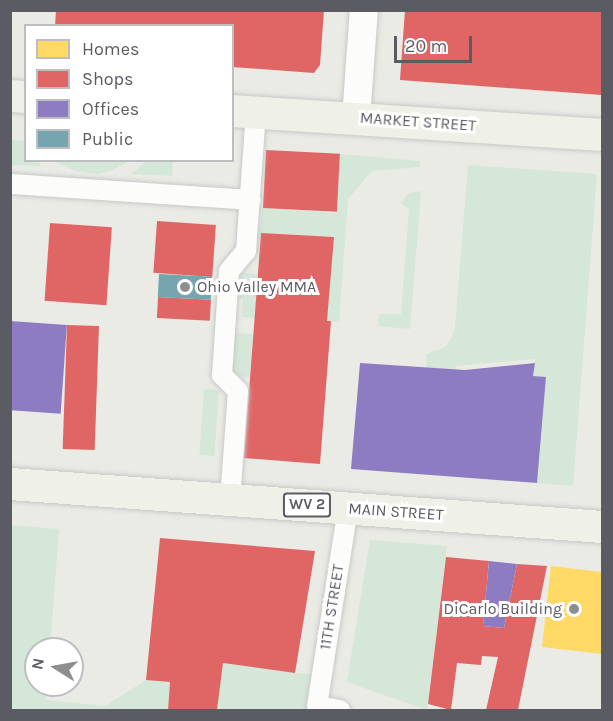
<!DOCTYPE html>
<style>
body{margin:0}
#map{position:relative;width:613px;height:721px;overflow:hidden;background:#eaebe5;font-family:Karla,sans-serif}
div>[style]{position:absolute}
.green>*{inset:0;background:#d4e7d8;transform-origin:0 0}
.homes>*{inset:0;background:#ffd966}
.shops>*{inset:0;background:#e06666;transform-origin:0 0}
.offices>*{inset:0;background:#8e7cc3;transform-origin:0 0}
.public>*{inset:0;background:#76a5af;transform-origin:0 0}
.roads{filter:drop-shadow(0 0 2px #c8c9c7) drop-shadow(0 0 2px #c8c9c7)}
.street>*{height:20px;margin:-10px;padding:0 10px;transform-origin:10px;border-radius:10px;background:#fcfcfb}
.secondary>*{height:28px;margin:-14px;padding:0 14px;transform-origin:14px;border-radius:14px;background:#fcfcfb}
.primary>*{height:32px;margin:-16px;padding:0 16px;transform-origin:16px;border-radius:16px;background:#eff1e8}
.dots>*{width:16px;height:16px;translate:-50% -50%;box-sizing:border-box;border:3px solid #fff;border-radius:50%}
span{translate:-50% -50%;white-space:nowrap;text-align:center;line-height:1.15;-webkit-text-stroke:6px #fff;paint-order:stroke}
.shield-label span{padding:2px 4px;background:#fff;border:2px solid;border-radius:4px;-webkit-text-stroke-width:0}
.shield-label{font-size:15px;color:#5b5c63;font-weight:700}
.street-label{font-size:16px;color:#5b5c63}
.poi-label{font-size:16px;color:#5b5c63}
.left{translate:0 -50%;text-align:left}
.right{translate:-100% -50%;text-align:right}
.frame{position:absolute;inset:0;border:12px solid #5b5c63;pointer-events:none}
.legend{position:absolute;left:24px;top:24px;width:210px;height:138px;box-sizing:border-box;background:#fff;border:2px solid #bdbec1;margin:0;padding:8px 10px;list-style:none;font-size:18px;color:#5b5c63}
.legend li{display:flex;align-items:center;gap:12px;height:30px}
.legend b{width:30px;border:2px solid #bdbec1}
.north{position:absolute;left:24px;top:637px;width:60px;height:60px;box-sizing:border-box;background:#fff;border:2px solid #bdbec1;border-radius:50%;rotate:281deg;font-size:16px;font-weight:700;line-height:24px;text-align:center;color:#5b5c63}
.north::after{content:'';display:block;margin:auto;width:21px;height:27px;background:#8d8e90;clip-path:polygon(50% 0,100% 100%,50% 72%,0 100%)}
.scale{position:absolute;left:394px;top:36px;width:78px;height:27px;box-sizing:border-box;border:3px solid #5b5c63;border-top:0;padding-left:8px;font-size:18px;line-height:21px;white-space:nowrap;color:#5b5c63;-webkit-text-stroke:4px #fff;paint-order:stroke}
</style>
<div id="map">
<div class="green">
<div style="clip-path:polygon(10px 140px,24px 141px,26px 160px,37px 161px,42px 166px,11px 165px)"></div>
<div style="clip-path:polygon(340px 154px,420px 161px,420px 167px,372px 171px,348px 199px,339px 322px,327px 321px,333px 237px,261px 233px,259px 252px,249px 252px,251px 227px,261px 228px,262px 208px,335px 213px)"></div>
<div style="clip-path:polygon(55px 161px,129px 161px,111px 171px,97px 174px,74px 171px)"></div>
<div style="clip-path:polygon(147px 161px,173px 161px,172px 176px,131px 174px)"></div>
<div style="clip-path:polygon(468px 165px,597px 174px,573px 486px,537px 483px,546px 377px,533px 376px,535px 359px,456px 366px,455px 370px,426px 368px,427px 354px,445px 347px,452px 337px,455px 328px)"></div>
<div style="clip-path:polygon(421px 191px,410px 329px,378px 326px,379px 314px,401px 314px,409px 210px,401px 203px,409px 193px)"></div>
<div style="clip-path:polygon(233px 272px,257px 274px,255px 318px,242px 317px,243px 299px,232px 298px)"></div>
<div style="clip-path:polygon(230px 333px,253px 334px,250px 377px,231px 376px,233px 349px)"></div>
<div style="left:204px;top:389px;width:15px;height:66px;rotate:4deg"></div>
<div style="clip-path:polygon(10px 525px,59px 529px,50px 649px,36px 649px,36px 685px,47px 685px,46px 700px,105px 706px,146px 680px,170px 682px,168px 710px,11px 710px)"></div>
<div style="clip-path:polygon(370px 540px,447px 546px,427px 710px,347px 682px)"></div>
<div style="clip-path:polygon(223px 663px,321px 676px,317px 706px,340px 710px,217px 710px)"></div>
</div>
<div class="homes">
<div style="clip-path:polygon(551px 566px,602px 572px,602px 654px,542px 647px)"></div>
</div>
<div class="shops">
<div style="clip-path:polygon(56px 10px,324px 10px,320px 65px,314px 73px,232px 67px,232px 26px,55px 26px)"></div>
<div style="clip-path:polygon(405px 10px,602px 10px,602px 95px,400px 80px)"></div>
<div style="left:266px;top:150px;width:74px;height:58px;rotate:3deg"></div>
<div style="left:157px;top:221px;width:59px;height:52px;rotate:4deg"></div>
<div style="left:50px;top:223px;width:62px;height:78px;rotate:4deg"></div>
<div style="clip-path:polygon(261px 233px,334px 237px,327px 321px,331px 321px,320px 464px,244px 458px)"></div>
<div style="left:158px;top:297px;width:53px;height:21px;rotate:3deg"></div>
<div style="left:67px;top:325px;width:32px;height:124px;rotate:2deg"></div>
<div style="clip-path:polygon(160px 538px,315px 551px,295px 673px,223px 663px,217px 710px,168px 710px,170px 682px,146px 680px)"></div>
<div style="clip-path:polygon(446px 557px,489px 561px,483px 626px,504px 628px,517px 564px,547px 566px,518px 710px,486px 710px,498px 657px,482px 656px,481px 665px,457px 663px,451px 710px,428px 704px)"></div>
</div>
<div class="offices">
<div style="left:10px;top:321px;width:57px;height:89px;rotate:4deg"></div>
<div style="clip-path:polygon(360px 363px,465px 370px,535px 363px,533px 376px,546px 377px,537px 483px,351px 469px)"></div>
<div style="clip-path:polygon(489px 561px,517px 564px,504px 628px,483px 626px)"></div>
</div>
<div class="public">
<div style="left:159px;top:274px;width:53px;height:23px;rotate:3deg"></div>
</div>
<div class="roads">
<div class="street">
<div style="left:10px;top:184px;width:241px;rotate:3.8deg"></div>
<div style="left:230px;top:500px;width:109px;rotate:-85.8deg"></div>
<div style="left:238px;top:391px;width:23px;rotate:-135deg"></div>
<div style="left:222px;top:375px;width:104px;rotate:-86.1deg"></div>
<div style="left:229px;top:271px;width:26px;rotate:-50deg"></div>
<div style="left:246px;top:251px;width:139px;rotate:-85.9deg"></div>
<div style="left:340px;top:710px;width:23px;rotate:-170deg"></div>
<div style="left:317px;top:706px;width:199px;rotate:-81.1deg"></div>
</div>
<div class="secondary">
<div style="left:356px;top:118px;width:108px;rotate:-85.8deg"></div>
</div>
<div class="primary">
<div style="left:10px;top:96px;width:16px;rotate:4deg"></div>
<div style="left:232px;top:111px;width:371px;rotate:3.7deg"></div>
<div style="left:10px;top:484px;width:594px;rotate:4.15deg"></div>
</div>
</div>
<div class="dots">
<div style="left:185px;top:287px;background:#8d8e90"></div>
<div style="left:574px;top:609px;background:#8d8e90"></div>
</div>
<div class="shield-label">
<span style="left:307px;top:505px">WV 2</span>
</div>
<div class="street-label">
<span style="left:418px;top:122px;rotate:4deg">MARKET STREET</span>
<span style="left:396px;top:512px;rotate:4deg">MAIN STREET</span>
<span style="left:332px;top:607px;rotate:-81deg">11TH STREET</span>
</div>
<div class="poi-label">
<span class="left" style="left:197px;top:287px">Ohio Valley MMA</span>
<span class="right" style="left:562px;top:609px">DiCarlo Building</span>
</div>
<div class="frame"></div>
<ul class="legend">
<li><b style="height:16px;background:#ffd966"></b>Homes</li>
<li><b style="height:16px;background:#e06666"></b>Shops</li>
<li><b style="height:16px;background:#8e7cc3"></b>Offices</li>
<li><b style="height:16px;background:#76a5af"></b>Public</li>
</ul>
<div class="north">N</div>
<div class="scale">20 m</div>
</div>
